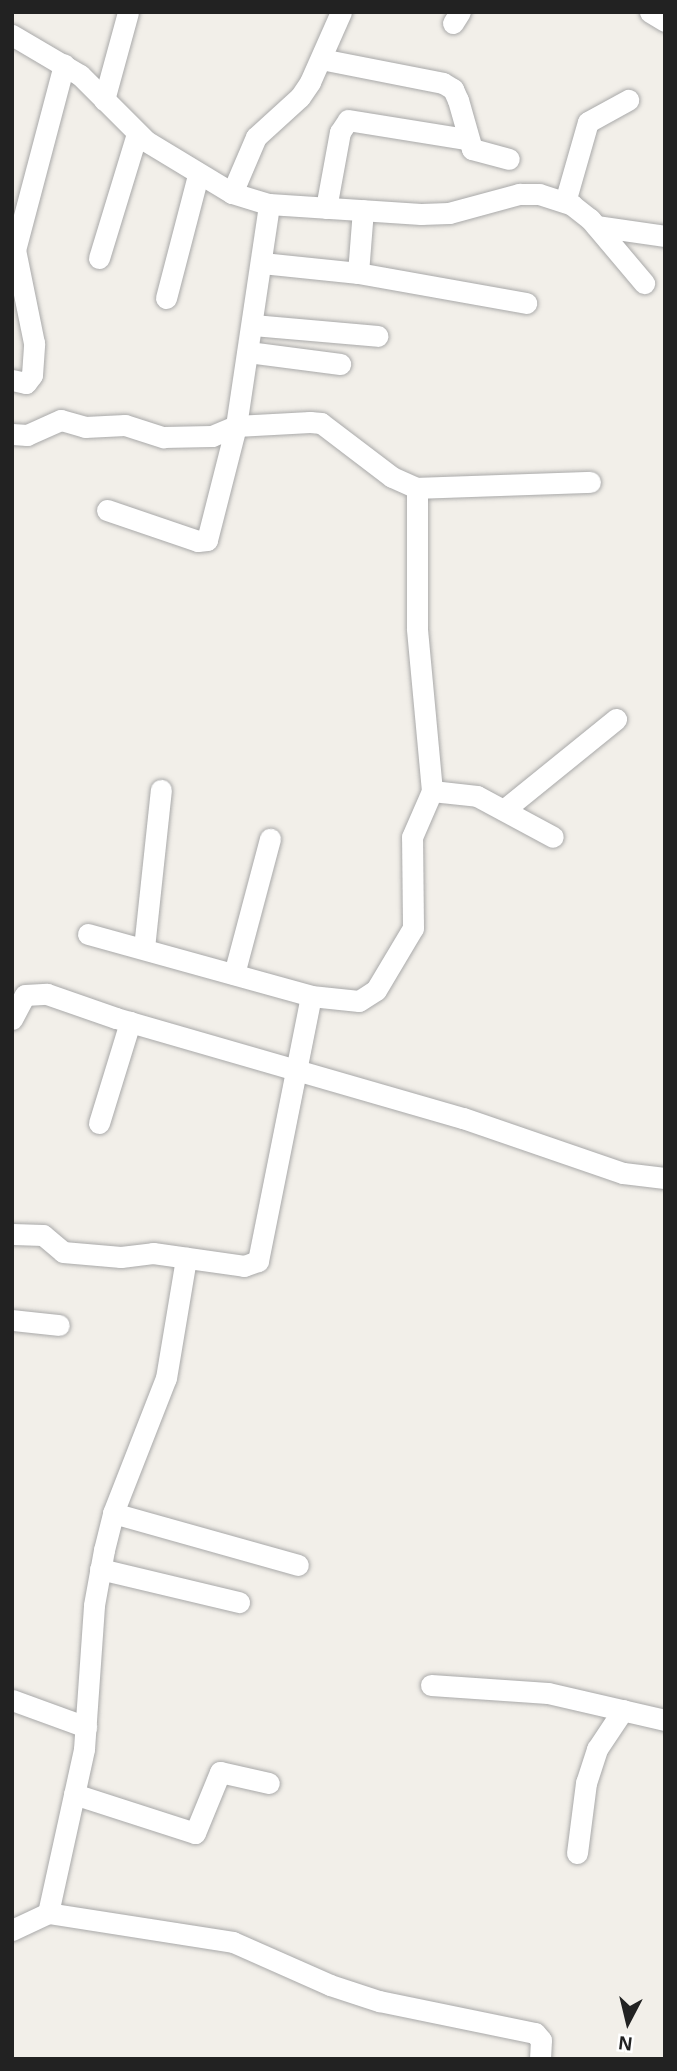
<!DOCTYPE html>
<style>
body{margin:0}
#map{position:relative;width:677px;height:2071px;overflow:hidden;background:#f2efe9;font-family:Helvetica,sans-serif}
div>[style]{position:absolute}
.roads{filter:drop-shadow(0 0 2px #a9a9a9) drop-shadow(0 0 2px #a9a9a9)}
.minor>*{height:21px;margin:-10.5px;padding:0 10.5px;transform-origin:10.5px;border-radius:10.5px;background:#fff}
span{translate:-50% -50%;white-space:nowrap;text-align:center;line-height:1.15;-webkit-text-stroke:5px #fff;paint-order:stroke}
.frame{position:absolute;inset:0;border:14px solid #222;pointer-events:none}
.north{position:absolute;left:593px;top:1987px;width:70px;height:70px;-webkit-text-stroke:5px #fff;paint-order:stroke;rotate:187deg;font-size:19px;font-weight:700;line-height:28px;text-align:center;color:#222}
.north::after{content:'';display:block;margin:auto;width:24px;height:32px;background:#222;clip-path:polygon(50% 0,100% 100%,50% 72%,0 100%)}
</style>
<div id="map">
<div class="roads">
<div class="minor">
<div style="left:650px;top:12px;width:17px;rotate:31deg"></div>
<div style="left:453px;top:23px;width:13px;rotate:-58deg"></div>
<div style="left:12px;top:35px;width:79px;rotate:30.5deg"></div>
<div style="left:80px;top:75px;width:93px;rotate:45deg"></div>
<div style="left:146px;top:141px;width:100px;rotate:31.2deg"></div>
<div style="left:232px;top:193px;width:39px;rotate:17deg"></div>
<div style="left:269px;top:204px;width:152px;rotate:3.8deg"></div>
<div style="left:421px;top:214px;width:28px;rotate:-2deg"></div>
<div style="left:449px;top:213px;width:73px;rotate:-15.2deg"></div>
<div style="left:519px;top:194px;width:20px"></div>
<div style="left:539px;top:194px;width:35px;rotate:18deg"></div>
<div style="left:572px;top:205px;width:23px;rotate:38deg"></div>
<div style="left:590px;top:219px;width:84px;rotate:49.8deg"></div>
<div style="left:321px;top:59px;width:124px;rotate:11.1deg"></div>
<div style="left:443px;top:83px;width:12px;rotate:31deg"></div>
<div style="left:453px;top:89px;width:12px;rotate:66deg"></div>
<div style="left:458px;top:100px;width:51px;rotate:74.1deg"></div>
<div style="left:472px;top:149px;width:38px;rotate:15deg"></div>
<div style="left:104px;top:100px;width:91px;rotate:-74.7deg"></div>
<div style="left:232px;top:193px;width:61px;rotate:-66.8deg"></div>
<div style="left:256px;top:137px;width:59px;rotate:-42.3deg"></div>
<div style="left:300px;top:97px;width:18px;rotate:-56deg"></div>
<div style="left:310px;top:82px;width:77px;rotate:-66.1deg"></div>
<div style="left:565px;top:202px;width:83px;rotate:-74deg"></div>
<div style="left:588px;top:122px;width:46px;rotate:-28.8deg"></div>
<div style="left:326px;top:208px;width:77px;rotate:-79.6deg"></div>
<div style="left:340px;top:132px;width:14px;rotate:-56deg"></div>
<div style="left:348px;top:120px;width:119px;rotate:9.2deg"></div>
<div style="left:596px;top:226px;width:70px;rotate:8.2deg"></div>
<div style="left:99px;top:258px;width:130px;rotate:-73deg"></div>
<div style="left:262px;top:263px;width:97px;rotate:5.9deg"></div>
<div style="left:358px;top:273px;width:171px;rotate:10.1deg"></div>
<div style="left:358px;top:273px;width:63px;rotate:-85.5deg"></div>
<div style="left:166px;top:298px;width:127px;rotate:-75.4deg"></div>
<div style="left:253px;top:325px;width:125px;rotate:5deg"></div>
<div style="left:248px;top:352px;width:93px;rotate:7.4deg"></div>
<div style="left:12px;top:380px;width:14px;rotate:12deg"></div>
<div style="left:26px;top:383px;width:10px;rotate:-53deg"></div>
<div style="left:32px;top:375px;width:32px;rotate:-86deg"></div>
<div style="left:34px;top:343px;width:95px;rotate:-101.5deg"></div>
<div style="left:15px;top:250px;width:192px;rotate:-75.2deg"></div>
<div style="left:12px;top:434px;width:15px;rotate:4deg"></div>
<div style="left:27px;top:435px;width:37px;rotate:-24deg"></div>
<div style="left:61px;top:420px;width:25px;rotate:16deg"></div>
<div style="left:85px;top:427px;width:40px;rotate:-2.9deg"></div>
<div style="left:125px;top:425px;width:40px;rotate:18deg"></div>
<div style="left:163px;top:437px;width:49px;rotate:-1.2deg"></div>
<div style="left:212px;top:436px;width:26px;rotate:-23deg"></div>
<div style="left:236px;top:426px;width:74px;rotate:-3.1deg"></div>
<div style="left:310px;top:422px;width:11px;rotate:5deg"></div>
<div style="left:321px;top:423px;width:89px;rotate:37.3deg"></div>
<div style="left:392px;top:477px;width:27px;rotate:24deg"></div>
<div style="left:417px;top:488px;width:173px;rotate:-2deg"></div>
<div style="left:107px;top:510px;width:96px;rotate:18.8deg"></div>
<div style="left:198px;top:541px;width:9px;rotate:-6deg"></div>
<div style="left:207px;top:540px;width:118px;rotate:-75.7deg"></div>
<div style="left:236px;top:426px;width:224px;rotate:-81.5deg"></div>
<div style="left:432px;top:791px;width:45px;rotate:6.3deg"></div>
<div style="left:477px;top:796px;width:86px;rotate:28.3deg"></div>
<div style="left:505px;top:809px;width:143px;rotate:-39deg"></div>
<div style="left:88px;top:934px;width:231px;rotate:15.5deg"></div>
<div style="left:311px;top:996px;width:48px;rotate:5.9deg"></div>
<div style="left:359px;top:1001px;width:20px;rotate:-33deg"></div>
<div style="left:376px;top:990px;width:72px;rotate:-59.2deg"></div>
<div style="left:413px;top:928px;width:91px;rotate:-90.6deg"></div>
<div style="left:412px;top:837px;width:50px;rotate:-66.5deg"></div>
<div style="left:432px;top:791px;width:164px;rotate:-95.3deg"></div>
<div style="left:417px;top:628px;width:140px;rotate:-90deg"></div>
<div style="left:144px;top:948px;width:159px;rotate:-83.9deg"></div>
<div style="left:234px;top:974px;width:140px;rotate:-75.1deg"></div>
<div style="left:12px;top:1019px;width:27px;rotate:-62deg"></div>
<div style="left:25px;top:995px;width:22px;rotate:-3deg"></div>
<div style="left:47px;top:994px;width:73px;rotate:19.2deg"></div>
<div style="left:116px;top:1018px;width:361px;rotate:16.1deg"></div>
<div style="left:463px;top:1118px;width:169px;rotate:19deg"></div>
<div style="left:623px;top:1173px;width:42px;rotate:6.8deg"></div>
<div style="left:99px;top:1123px;width:106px;rotate:-72.9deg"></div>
<div style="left:12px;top:1234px;width:31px;rotate:2deg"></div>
<div style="left:43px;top:1235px;width:26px;rotate:40deg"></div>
<div style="left:63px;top:1252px;width:58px;rotate:4.9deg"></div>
<div style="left:121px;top:1257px;width:32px;rotate:-7deg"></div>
<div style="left:153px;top:1253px;width:92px;rotate:8.1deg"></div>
<div style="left:244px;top:1266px;width:15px;rotate:-20deg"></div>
<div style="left:258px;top:1261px;width:270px;rotate:-78.7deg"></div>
<div style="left:12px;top:1320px;width:47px;rotate:6.1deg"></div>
<div style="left:113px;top:1513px;width:192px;rotate:15.7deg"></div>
<div style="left:100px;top:1569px;width:143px;rotate:13.4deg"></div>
<div style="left:431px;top:1685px;width:117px;rotate:3.9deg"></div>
<div style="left:548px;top:1693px;width:120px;rotate:13deg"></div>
<div style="left:12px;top:1700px;width:79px;rotate:20deg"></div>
<div style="left:74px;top:1794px;width:127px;rotate:17.9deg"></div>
<div style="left:195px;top:1833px;width:66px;rotate:-67.7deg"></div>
<div style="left:220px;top:1772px;width:50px;rotate:12.7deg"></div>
<div style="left:577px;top:1853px;width:71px;rotate:-82.7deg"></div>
<div style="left:586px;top:1783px;width:36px;rotate:-72deg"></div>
<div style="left:597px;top:1749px;width:47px;rotate:-56.3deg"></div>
<div style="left:48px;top:1913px;width:187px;rotate:8.9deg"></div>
<div style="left:233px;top:1942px;width:106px;rotate:23.9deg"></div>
<div style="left:330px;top:1985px;width:52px;rotate:18.1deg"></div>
<div style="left:379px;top:2001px;width:159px;rotate:11.6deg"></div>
<div style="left:535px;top:2033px;width:9px;rotate:49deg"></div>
<div style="left:541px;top:2040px;width:19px;rotate:93deg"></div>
<div style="left:12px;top:1930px;width:40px;rotate:-25deg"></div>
<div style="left:48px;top:1913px;width:168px;rotate:-77.6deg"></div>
<div style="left:84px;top:1749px;width:144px;rotate:-86deg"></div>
<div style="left:94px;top:1605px;width:56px;rotate:-79.7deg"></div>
<div style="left:104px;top:1550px;width:38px;rotate:-76deg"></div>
<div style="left:113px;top:1513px;width:145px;rotate:-68.6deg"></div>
<div style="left:166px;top:1378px;width:122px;rotate:-80.5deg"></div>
</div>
</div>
<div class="frame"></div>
<div class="north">N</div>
</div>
